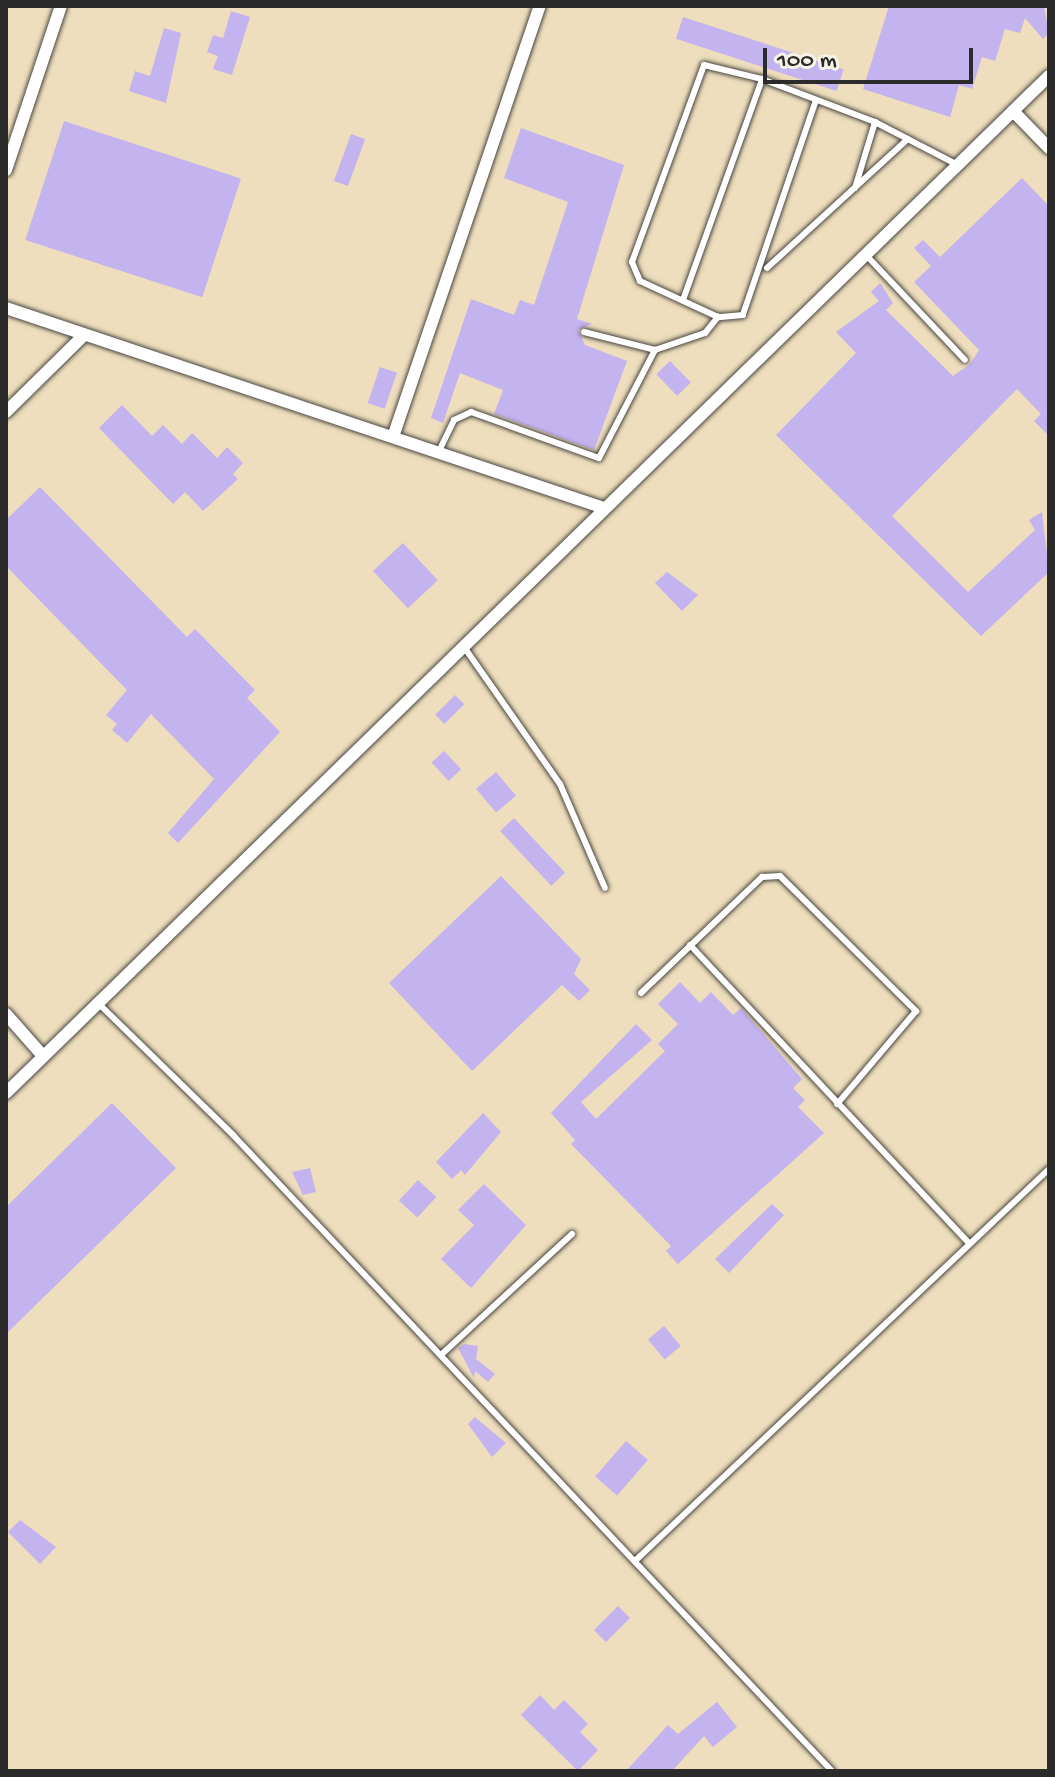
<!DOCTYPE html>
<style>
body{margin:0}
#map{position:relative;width:1055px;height:1777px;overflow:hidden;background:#eedebd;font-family:"Gochi Hand",sans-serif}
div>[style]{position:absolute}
.building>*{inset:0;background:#c3b3ee;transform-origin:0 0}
.roads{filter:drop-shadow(0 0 2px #484641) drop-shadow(0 0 2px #484641)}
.lane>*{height:6px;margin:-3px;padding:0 3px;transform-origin:3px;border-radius:3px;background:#fff}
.street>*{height:12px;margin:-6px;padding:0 6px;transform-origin:6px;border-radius:6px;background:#fff}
span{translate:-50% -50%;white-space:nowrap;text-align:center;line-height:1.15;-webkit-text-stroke:7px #f7f3e8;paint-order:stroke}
.frame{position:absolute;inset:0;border:8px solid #2b2b2b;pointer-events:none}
.scale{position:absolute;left:763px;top:48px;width:210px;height:36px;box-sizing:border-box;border:4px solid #2b2b2b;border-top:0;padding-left:10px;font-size:24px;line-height:28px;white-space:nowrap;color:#2b2b2b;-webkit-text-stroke:6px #f7f3e8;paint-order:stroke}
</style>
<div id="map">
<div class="building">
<div style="clip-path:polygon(889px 6px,1044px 6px,1049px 33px,1043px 39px,1025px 18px,1020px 33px,1005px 29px,995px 61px,982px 57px,972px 89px,959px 85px,950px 117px,863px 89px)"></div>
<div style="clip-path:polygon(231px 11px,250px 17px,232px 75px,213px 69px,218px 56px,207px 52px,213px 35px,223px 38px)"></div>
<div style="left:683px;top:17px;width:169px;height:23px;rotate:18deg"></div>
<div style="clip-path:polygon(164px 28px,181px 33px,166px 103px,129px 91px,135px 71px,150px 76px)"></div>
<div style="left:64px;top:121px;width:186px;height:125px;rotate:18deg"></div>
<div style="clip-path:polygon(521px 128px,624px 165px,577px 319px,592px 324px,578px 330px,585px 345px,627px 361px,594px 450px,494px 414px,503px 390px,460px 373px,443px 423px,431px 418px,471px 299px,514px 315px,520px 300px,534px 305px,568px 202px,504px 178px)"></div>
<div style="left:351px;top:134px;width:15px;height:50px;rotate:20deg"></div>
<div style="clip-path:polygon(1022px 178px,1049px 206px,1049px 436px,1034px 421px,1041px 414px,1017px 389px,892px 516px,968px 592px,1035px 530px,1029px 520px,1042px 512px,1049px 572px,981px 636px,776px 435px,856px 353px,836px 332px,879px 301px,871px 292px,880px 283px,893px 303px,886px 310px,953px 376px,970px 364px,979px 350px,914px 282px,931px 266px,914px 248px,923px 240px,940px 257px)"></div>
<div style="left:670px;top:361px;width:30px;height:19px;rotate:46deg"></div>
<div style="left:380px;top:367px;width:18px;height:38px;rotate:19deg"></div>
<div style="clip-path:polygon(122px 405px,152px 436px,163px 425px,182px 444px,192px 433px,217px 458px,227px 447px,243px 463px,233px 474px,238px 479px,203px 511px,185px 492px,173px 504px,99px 428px)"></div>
<div style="clip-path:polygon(40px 487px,187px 637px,195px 629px,255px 690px,247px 698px,280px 732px,178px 843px,168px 833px,214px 779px,151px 714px,127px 743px,112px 730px,117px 724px,106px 715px,127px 690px,6px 566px,6px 520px)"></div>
<div style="left:403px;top:543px;width:51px;height:41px;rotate:47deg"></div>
<div style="clip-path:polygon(667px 572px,698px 595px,682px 611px,655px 583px)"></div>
<div style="left:455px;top:695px;width:13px;height:28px;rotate:45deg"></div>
<div style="left:444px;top:751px;width:25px;height:17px;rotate:47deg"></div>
<div style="left:496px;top:772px;width:31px;height:26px;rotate:50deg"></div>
<div style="left:514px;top:818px;width:75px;height:19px;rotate:47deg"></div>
<div style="clip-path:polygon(501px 876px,581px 959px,574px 974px,590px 990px,579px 1001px,562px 985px,472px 1071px,389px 983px)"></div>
<div style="clip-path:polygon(680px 982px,700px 1003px,711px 992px,733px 1015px,741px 1008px,802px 1079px,793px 1088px,805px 1100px,798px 1107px,824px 1133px,678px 1264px,666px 1251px,671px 1246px,571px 1144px,575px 1140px,551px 1113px,636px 1024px,652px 1040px,581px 1102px,596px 1119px,665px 1051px,658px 1044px,678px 1024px,658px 1004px)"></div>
<div style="clip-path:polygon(112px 1103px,176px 1168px,6px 1334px,6px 1207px)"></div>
<div style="clip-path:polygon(483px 1113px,501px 1132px,465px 1175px,461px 1170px,452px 1179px,436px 1162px)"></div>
<div style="clip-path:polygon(310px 1168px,316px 1192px,303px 1195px,292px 1172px)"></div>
<div style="left:418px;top:1180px;width:25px;height:28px;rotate:43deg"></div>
<div style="clip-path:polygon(484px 1184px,526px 1225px,471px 1288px,441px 1259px,474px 1225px,458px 1210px)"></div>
<div style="clip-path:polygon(772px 1204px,784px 1215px,729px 1273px,715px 1259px)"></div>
<div style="left:664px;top:1326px;width:26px;height:21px;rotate:50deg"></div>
<div style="clip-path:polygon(465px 1344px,478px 1346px,476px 1359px,495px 1374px,488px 1382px,475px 1371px,474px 1378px,458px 1348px)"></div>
<div style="clip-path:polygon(475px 1417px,506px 1443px,492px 1457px,468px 1424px)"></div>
<div style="left:626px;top:1441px;width:29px;height:47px;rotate:41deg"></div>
<div style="clip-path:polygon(20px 1520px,56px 1547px,40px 1564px,8px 1532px)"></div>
<div style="left:618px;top:1606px;width:17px;height:34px;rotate:45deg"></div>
<div style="clip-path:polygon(540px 1695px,554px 1710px,564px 1700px,588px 1724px,580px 1732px,598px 1750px,578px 1771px,521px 1715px)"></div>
<div style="clip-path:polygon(717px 1702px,737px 1727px,713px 1747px,704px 1736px,672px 1771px,626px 1771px,668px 1725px,678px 1734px)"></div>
</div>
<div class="roads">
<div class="lane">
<div style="left:816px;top:100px;width:227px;rotate:108.8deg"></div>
<div style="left:743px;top:315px;width:25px;rotate:175deg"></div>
<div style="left:718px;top:317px;width:86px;rotate:-155.2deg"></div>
<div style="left:640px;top:281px;width:21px;rotate:-113deg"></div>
<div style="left:632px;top:262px;width:210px;rotate:-69.9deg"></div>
<div style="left:704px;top:65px;width:60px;rotate:13.6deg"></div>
<div style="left:762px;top:79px;width:121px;rotate:20.8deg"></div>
<div style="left:875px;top:122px;width:93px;rotate:27.4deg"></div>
<div style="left:855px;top:188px;width:69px;rotate:-73.1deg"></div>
<div style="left:866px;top:255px;width:144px;rotate:46.7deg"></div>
<div style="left:767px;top:268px;width:191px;rotate:-42.5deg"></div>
<div style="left:683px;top:300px;width:235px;rotate:-70.3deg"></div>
<div style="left:584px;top:332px;width:73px;rotate:14.2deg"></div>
<div style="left:440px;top:449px;width:32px;rotate:-64deg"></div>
<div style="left:454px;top:420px;width:19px;rotate:-25deg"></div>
<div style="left:471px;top:412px;width:136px;rotate:19.8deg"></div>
<div style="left:599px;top:458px;width:122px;rotate:-62.6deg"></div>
<div style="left:655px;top:350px;width:53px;rotate:-18.8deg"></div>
<div style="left:705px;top:333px;width:21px;rotate:-51deg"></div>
<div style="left:464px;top:647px;width:167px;rotate:55deg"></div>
<div style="left:560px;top:784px;width:113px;rotate:66.6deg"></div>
<div style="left:690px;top:945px;width:407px;rotate:46.9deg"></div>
<div style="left:641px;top:993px;width:168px;rotate:-43.8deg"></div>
<div style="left:762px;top:877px;width:18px;rotate:-3deg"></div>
<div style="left:780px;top:876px;width:192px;rotate:44.8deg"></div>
<div style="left:916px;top:1011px;width:122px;rotate:130.3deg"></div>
<div style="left:100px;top:1005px;width:186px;rotate:44.3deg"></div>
<div style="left:233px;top:1135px;width:874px;rotate:46.72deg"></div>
<div style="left:442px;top:1354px;width:177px;rotate:-42.7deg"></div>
<div style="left:636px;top:1560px;width:569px;rotate:-43.43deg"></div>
</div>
<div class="street">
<div style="left:1013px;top:111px;width:52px;rotate:45.8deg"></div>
<div style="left:6px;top:170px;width:173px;rotate:-71.5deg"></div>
<div style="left:6px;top:308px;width:631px;rotate:18.49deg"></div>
<div style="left:6px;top:412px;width:110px;rotate:-44.6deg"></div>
<div style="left:394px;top:434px;width:452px;rotate:-71.2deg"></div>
<div style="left:6px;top:1014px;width:56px;rotate:48.6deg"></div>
<div style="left:6px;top:1093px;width:1457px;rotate:-44.28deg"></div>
</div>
</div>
<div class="frame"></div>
<div class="scale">100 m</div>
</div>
